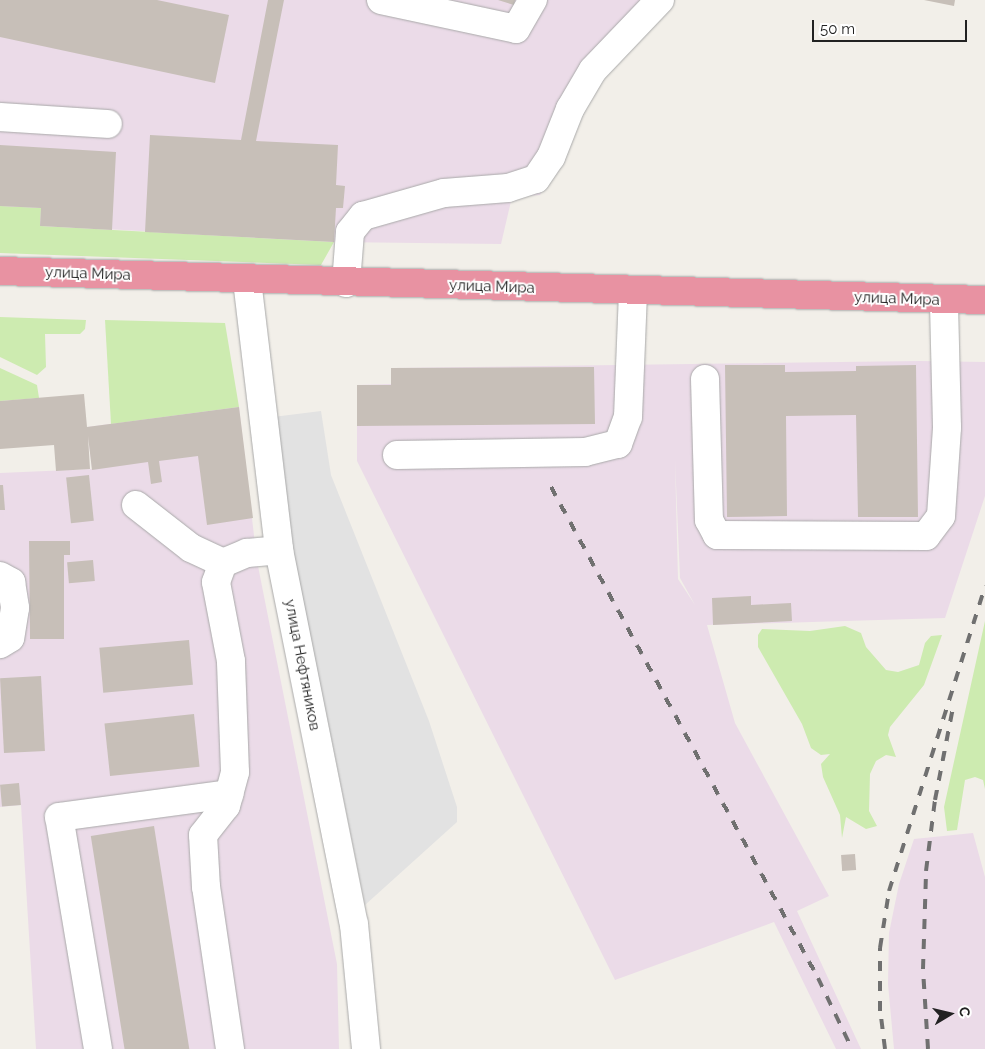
<!DOCTYPE html>
<meta charset="utf-8">
<style>
body{margin:0}
#map{position:relative;width:985px;height:1049px;overflow:hidden;background:#f2efe9;font-family:Raleway,sans-serif}
div>[style]{position:absolute}
.industrial>*{inset:0;background:#ebdbe8}
.grass>*{inset:0;background:#cdebb0}
.parking>*{inset:0;background:#e2e2e2}
.building>*{inset:0;background:#c7bfb8;transform-origin:0 0}
.roads{filter:drop-shadow(0 0 1px #a9a9a9) drop-shadow(0 0 1px #a9a9a9)}
.minor>*{height:28px;margin:-14px;padding:0 14px;transform-origin:14px;border-radius:14px;background:#fff}
.highway>*{height:28px;margin:-14px;padding:0 14px;transform-origin:14px;border-radius:14px;background:#e892a2}
.rail>*{height:4px;margin-top:-2px;transform-origin:0;background:repeating-linear-gradient(90deg,#707070 0 10px,transparent 0 20px)}
span{translate:-50% -50%;white-space:nowrap;text-align:center;line-height:1.15;-webkit-text-stroke:4px #fff;paint-order:stroke}
.street-label{font-size:15px;color:#222}
.north{position:absolute;left:925px;top:989px;width:50px;height:50px;-webkit-text-stroke:4px #fff;paint-order:stroke;rotate:81deg;font-size:14px;font-weight:700;line-height:20px;text-align:center;color:#222}
.north::after{content:'';display:block;margin:auto;width:18px;height:22px;background:#222;clip-path:polygon(50% 0,100% 100%,50% 72%,0 100%)}
.scale{position:absolute;left:812px;top:20px;width:155px;height:22px;box-sizing:border-box;border:2px solid #222;border-top:0;padding-left:6px;font-size:15px;line-height:18px;white-space:nowrap;color:#222;-webkit-text-stroke:4px #fff;paint-order:stroke}
</style>
<div id="map">
<div class="industrial">
<div style="clip-path:polygon(0 0,674px 0,608px 66px,540px 195px,512px 197px,501px 244px,334px 242px,0 223px)"></div>
<div style="clip-path:polygon(evenodd,920px 361px,985px 362px,985px 496px,945px 618px,707px 625px,735px 723px,829px 896px,797px 911px,861px 1049px,836px 1049px,774px 922px,615px 980px,357px 461px,357px 385px,391px 384px,391px 368px,920px 361px,675px 460px,680px 578px,695px 605px,678px 579px,675px 460px)"></div>
<div style="clip-path:polygon(239px 407px,257px 561px,337px 964px,339px 1049px,36px 1049px,21px 805px,0 807px,0 473px,92px 469px,87px 427px)"></div>
<div style="clip-path:polygon(973px 833px,985px 877px,985px 1049px,894px 1049px,888px 984px,889px 933px,899px 884px,914px 839px)"></div>
</div>
<div class="grass">
<div style="clip-path:polygon(0 206px,41px 208px,40px 226px,334px 242px,321px 265px,0 253px)"></div>
<div style="clip-path:polygon(0 317px,86px 320px,85px 329px,80px 334px,45px 334px,46px 367px,37px 375px,0 357px)"></div>
<div style="clip-path:polygon(105px 320px,225px 323px,239px 407px,111px 424px)"></div>
<div style="clip-path:polygon(0 368px,37px 385px,39px 398px,0 401px)"></div>
<div style="clip-path:polygon(985px 621px,985px 789px,983px 780px,975px 777px,965px 780px,957px 830px,947px 831px,944px 807px)"></div>
<div style="clip-path:polygon(845px 626px,861px 633px,866px 647px,886px 670px,898px 672px,919px 665px,925px 643px,931px 636px,942px 635px,924px 685px,890px 727px,888px 735px,896px 757px,886px 755px,876px 761px,870px 774px,869px 811px,877px 826px,866px 829px,846px 817px,842px 838px,840px 815px,823px 777px,821px 764px,830px 754px,821px 755px,811px 748px,802px 724px,758px 647px,758px 635px,762px 629px,810px 631px)"></div>
</div>
<div class="parking">
<div style="clip-path:polygon(321px 411px,331px 475px,429px 721px,457px 807px,457px 822px,365px 905px,294px 555px,273px 417px)"></div>
</div>
<div class="building">
<div style="clip-path:polygon(0 0,157px 0,229px 15px,215px 83px,0 37px)"></div>
<div style="clip-path:polygon(268px 0,284px 0,256px 141px,338px 145px,336px 185px,345px 186px,343px 208px,336px 208px,334px 242px,145px 232px,150px 135px,241px 140px)"></div>
<div style="clip-path:polygon(498px 0,515px 0,514px 5px)"></div>
<div style="clip-path:polygon(924px 0,955px 0,954px 6px)"></div>
<div style="clip-path:polygon(0 145px,116px 152px,112px 230px,40px 226px,41px 208px,0 206px)"></div>
<div style="clip-path:polygon(725px 365px,785px 365px,785px 372px,856px 371px,856px 366px,916px 365px,918px 517px,858px 517px,856px 415px,786px 416px,787px 516px,727px 517px)"></div>
<div style="clip-path:polygon(594px 367px,595px 424px,357px 426px,357px 385px,391px 385px,391px 368px)"></div>
<div style="clip-path:polygon(84px 394px,87px 427px,239px 407px,253px 518px,207px 525px,198px 456px,159px 461px,162px 482px,151px 484px,148px 462px,92px 470px,88px 436px,90px 469px,56px 471px,54px 445px,0 449px,0 401px)"></div>
<div style="left:89px;top:475px;width:46px;height:23px;rotate:84deg"></div>
<div style="clip-path:polygon(0 485px,3px 485px,5px 510px,0 510px)"></div>
<div style="clip-path:polygon(29px 541px,70px 541px,70px 555px,64px 555px,64px 639px,30px 639px)"></div>
<div style="left:93px;top:560px;width:21px;height:26px;rotate:85deg"></div>
<div style="clip-path:polygon(751px 596px,751px 605px,791px 603px,792px 621px,713px 625px,712px 598px)"></div>
<div style="left:189px;top:640px;width:45px;height:90px;rotate:85deg"></div>
<div style="left:41px;top:676px;width:75px;height:41px;rotate:87deg"></div>
<div style="left:194px;top:714px;width:53px;height:90px;rotate:84deg"></div>
<div style="left:19px;top:783px;width:22px;height:19px;rotate:85deg"></div>
<div style="left:154px;top:826px;width:226px;height:64px;rotate:81deg"></div>
<div style="left:855px;top:854px;width:16px;height:14px;rotate:86deg"></div>
</div>
<div class="roads">
<div class="minor">
<div style="left:381px;top:0;width:138px;rotate:12.1deg"></div>
<div style="left:516px;top:29px;width:34px;rotate:-60deg"></div>
<div style="left:0;top:117px;width:108px;rotate:3.7deg"></div>
<div style="left:247px;top:280px;width:272px;rotate:83.2deg"></div>
<div style="left:279px;top:550px;width:381px;rotate:78.7deg"></div>
<div style="left:354px;top:924px;width:126px;rotate:84.5deg"></div>
<div style="left:346px;top:283px;width:51px;rotate:-85.5deg"></div>
<div style="left:350px;top:232px;width:21px;rotate:-51deg"></div>
<div style="left:363px;top:216px;width:84px;rotate:-15.9deg"></div>
<div style="left:444px;top:193px;width:64px;rotate:-4.5deg"></div>
<div style="left:508px;top:188px;width:29px;rotate:-18deg"></div>
<div style="left:536px;top:179px;width:27px;rotate:-56deg"></div>
<div style="left:551px;top:157px;width:52px;rotate:-68.4deg"></div>
<div style="left:570px;top:109px;width:45px;rotate:-59.5deg"></div>
<div style="left:593px;top:70px;width:97px;rotate:-46.3deg"></div>
<div style="left:705px;top:379px;width:141px;rotate:88.4deg"></div>
<div style="left:709px;top:520px;width:17px;rotate:62deg"></div>
<div style="left:717px;top:535px;width:209px;rotate:0.3deg"></div>
<div style="left:926px;top:536px;width:25px;rotate:-53deg"></div>
<div style="left:941px;top:516px;width:89px;rotate:-86.1deg"></div>
<div style="left:947px;top:427px;width:126px;rotate:-91.4deg"></div>
<div style="left:397px;top:455px;width:188px;rotate:-0.9deg"></div>
<div style="left:585px;top:452px;width:34px;rotate:-14deg"></div>
<div style="left:618px;top:444px;width:29px;rotate:-70deg"></div>
<div style="left:628px;top:417px;width:126px;rotate:-87.7deg"></div>
<div style="left:136px;top:505px;width:70px;rotate:38deg"></div>
<div style="left:191px;top:548px;width:35px;rotate:25deg"></div>
<div style="left:0;top:576px;width:13px;rotate:29deg"></div>
<div style="left:11px;top:582px;width:26px;rotate:81deg"></div>
<div style="left:15px;top:608px;width:30px;rotate:99deg"></div>
<div style="left:10px;top:638px;width:12px;rotate:149deg"></div>
<div style="left:98px;top:1049px;width:235px;rotate:-99.5deg"></div>
<div style="left:59px;top:817px;width:172px;rotate:-7.7deg"></div>
<div style="left:230px;top:1049px;width:164px;rotate:-98.4deg"></div>
<div style="left:206px;top:887px;width:52px;rotate:-93.3deg"></div>
<div style="left:203px;top:835px;width:37px;rotate:-52deg"></div>
<div style="left:226px;top:806px;width:35px;rotate:-75deg"></div>
<div style="left:235px;top:772px;width:111px;rotate:-92.1deg"></div>
<div style="left:231px;top:661px;width:80px;rotate:-100.8deg"></div>
<div style="left:216px;top:582px;width:20px;rotate:-70deg"></div>
<div style="left:223px;top:563px;width:26px;rotate:-23deg"></div>
<div style="left:247px;top:553px;width:32px;rotate:-5deg"></div>
</div>
<div class="highway">
<div style="left:0;top:271px;width:985px;rotate:1.69deg"></div>
</div>
</div>
<div class="rail">
<div style="left:551px;top:487px;width:559px;rotate:61.46deg"></div>
<div style="left:818px;top:978px;width:79px;rotate:64.4deg"></div>
<div style="left:885px;top:1049px;width:38px;rotate:-97deg"></div>
<div style="left:880px;top:1011px;width:63px;rotate:-90deg"></div>
<div style="left:880px;top:948px;width:58px;rotate:-81deg"></div>
<div style="left:889px;top:891px;width:320px;rotate:-72.5deg"></div>
<div style="left:928px;top:1049px;width:80px;rotate:-93.6deg"></div>
<div style="left:923px;top:969px;width:98px;rotate:-88.2deg"></div>
<div style="left:926px;top:871px;width:72px;rotate:-82.8deg"></div>
<div style="left:935px;top:800px;width:95px;rotate:-79deg"></div>
</div>
<div class="street-label">
<span style="left:88px;top:274px;rotate:2deg">улица Мира</span>
<span style="left:492px;top:287px;rotate:2deg">улица Мира</span>
<span style="left:897px;top:299px;rotate:2deg">улица Мира</span>
<span style="left:302px;top:665px;rotate:79deg">улица Нефтяников</span>
</div>
<div class="north">С</div>
<div class="scale">50 m</div>
</div>
